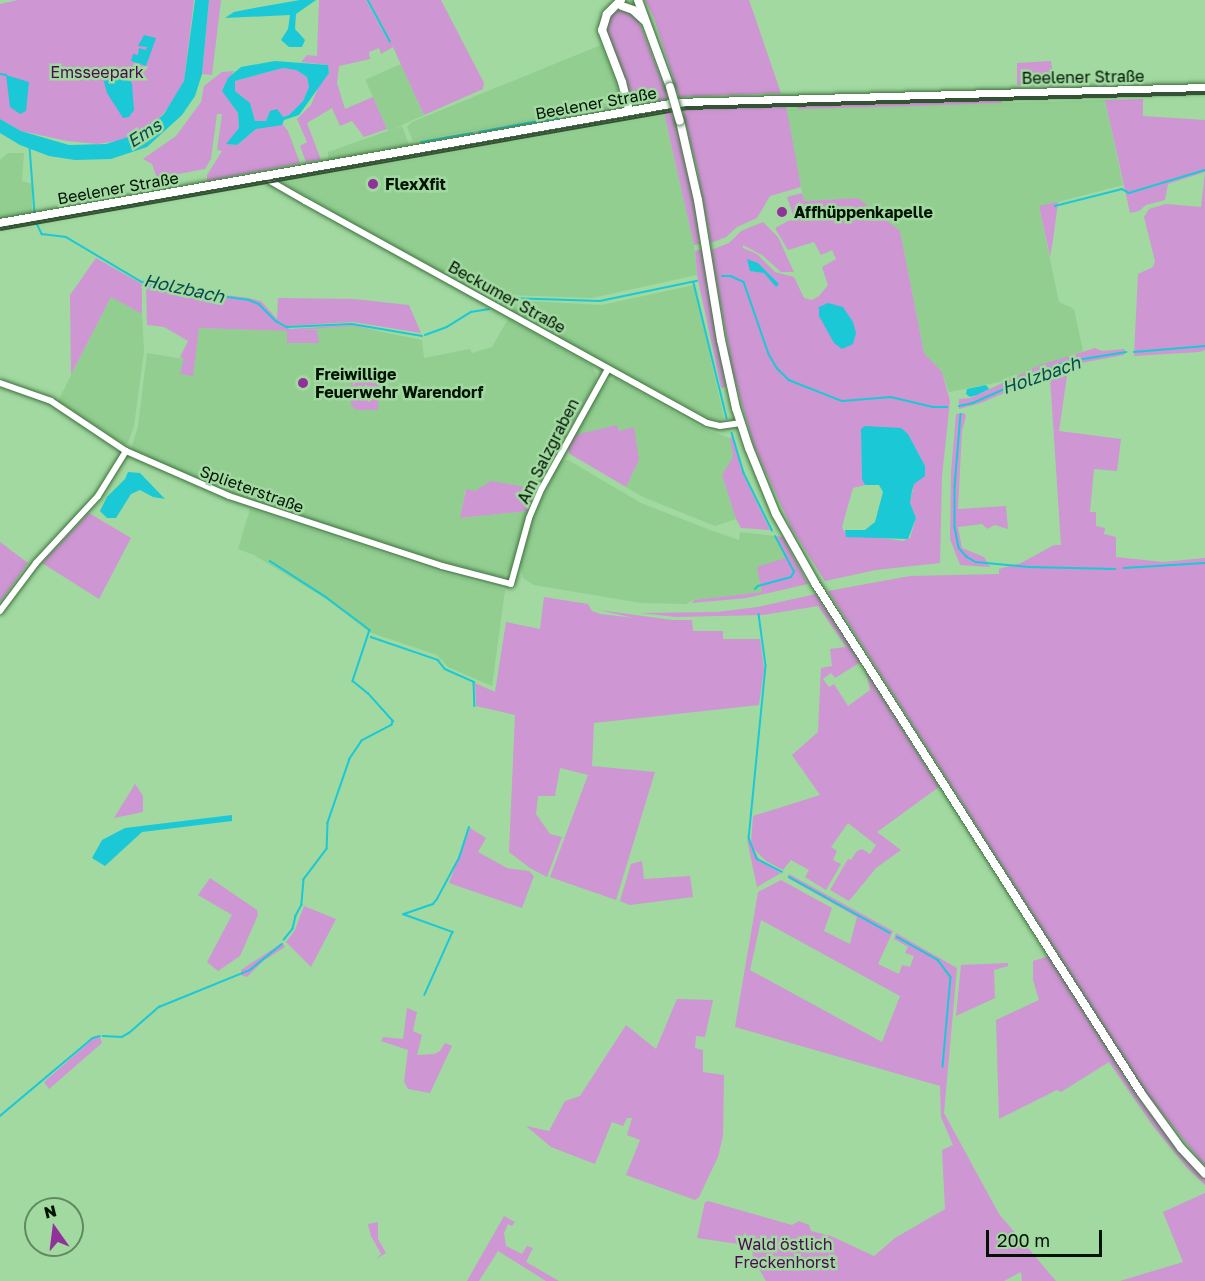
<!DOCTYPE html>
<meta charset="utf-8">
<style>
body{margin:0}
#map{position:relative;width:1205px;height:1281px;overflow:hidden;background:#a1d9a0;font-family:"Golos Text",sans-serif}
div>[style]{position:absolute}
.built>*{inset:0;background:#91ce90;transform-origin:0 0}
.green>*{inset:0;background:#ce96d3}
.water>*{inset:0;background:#1bc8d6}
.stream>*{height:1.5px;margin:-0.75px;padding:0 0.75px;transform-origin:0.75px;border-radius:0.75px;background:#1bc8d6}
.roads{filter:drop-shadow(0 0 2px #3d703d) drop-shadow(0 0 2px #3d703d)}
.tertiary>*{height:6px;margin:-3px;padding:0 3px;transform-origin:3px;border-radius:3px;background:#fff}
.primary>*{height:8px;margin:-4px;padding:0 4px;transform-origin:4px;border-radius:4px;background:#fff}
.rail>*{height:4px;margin-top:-2px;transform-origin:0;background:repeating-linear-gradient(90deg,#a1d9a0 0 4.5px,#345335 0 9px);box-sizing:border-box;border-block:2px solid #345335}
.bridges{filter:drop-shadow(0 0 2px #3d703d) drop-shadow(0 0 2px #3d703d)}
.primary-bridge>*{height:8px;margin:-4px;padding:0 4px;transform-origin:4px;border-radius:4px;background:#fff}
.dots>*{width:16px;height:16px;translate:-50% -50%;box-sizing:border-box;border:3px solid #a1d9a0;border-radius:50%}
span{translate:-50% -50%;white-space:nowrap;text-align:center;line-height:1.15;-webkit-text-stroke:5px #a1d9a0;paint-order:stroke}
.park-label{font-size:16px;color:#490a4f}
.street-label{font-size:16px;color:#011302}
.poi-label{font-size:16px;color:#011302;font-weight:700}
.left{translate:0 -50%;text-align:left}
.water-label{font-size:18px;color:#044b50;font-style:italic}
.north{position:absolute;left:24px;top:1197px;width:60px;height:60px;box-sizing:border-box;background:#a1d9a0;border:2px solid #618a61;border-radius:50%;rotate:346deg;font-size:16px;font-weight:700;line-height:24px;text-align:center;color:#011302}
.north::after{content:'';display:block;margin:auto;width:21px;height:27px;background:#91319a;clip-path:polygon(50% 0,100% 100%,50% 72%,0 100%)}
.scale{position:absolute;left:986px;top:1230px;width:116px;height:27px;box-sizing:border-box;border:3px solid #011302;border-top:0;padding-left:8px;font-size:18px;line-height:21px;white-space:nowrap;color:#011302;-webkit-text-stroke:4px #a1d9a0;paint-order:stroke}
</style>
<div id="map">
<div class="built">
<div style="clip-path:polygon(601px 45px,616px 84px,620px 100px,617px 106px,413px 141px,407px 127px,412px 122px)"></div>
<div style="left:401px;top:64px;width:56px;height:39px;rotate:66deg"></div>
<div style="clip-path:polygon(1205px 93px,1205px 95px,1191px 96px,708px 108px,664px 113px,694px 245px,697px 275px,592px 298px,507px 295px,491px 300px,279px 181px,0 231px,0 228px,39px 221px,681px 107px)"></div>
<div style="clip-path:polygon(1105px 100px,1123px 185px,1039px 207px,1059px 302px,1074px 309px,1083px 351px,1004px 381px,949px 392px,942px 372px,924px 353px,900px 231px,858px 198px,804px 201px,785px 109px)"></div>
<div style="clip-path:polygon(402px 126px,409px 145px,328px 160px,328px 152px)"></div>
<div style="clip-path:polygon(8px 153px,24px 153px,22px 181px,32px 184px,32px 213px,0 219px,0 160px)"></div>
<div style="clip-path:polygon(694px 285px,724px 418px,720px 419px,712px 420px,498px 304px,510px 300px,602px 305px)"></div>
<div style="clip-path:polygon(111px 297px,142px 314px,144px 351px,134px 426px,128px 443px,124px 444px,58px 401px)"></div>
<div style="clip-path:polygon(evenodd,508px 319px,591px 365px,596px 373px,596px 381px,539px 485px,528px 512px,511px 569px,503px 577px,440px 561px,252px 500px,205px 483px,131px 449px,138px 427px,147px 353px,184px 359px,199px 328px,287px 331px,353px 326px,422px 340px,424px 358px,470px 349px,472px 353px,492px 347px,508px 319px,317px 330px,318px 343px,287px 342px,288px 332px,317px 330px,508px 319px,465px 490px,475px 491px,527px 511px,461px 518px,465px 490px)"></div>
<div style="clip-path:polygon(615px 378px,704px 429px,730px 438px,733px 457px,722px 475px,736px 519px,715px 526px,643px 497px,626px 487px,639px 460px,617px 426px,575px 435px,600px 391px,608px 381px)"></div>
<div style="clip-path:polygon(568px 460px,641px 503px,713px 531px,739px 540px,740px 532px,775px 536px,786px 558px,762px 592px,694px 600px,686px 604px,641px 603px,534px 585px,523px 578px,520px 562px,535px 514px,560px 461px)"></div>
<div style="clip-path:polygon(250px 509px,440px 572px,505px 590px,492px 686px,448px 667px,437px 655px,369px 632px,326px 599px,254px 555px,238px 549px)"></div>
</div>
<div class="green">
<div style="clip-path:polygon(18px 0,194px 0,184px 81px,176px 97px,163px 114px,143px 132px,123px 140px,98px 144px,67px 141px,21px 131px,0 119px,0 4px)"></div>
<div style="clip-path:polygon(209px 0,221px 0,212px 75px,202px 74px)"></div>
<div style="clip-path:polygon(319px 0,366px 0,389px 42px,369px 0,441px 0,484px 83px,483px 89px,424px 115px,393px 47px,381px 54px,379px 48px,369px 52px,370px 59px,339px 66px,337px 83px,345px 109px,373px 97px,387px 129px,364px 137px,352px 121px,340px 126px,332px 108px,307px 123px,321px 160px,306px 162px,300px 146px,307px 142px,297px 119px,311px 105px,320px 83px,329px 73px,328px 65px,301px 62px,307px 55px,317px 56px)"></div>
<div style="clip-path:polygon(645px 0,749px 0,781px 93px,679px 97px,654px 18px)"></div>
<div style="clip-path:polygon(625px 9px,637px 17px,669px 99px,638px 103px,633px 100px,606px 33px,608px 21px,614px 12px)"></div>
<div style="clip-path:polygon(1051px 61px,1053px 75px,1079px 79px,1077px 83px,1071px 86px,1017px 85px,1017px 63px)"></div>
<div style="clip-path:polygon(283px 68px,296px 70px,307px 77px,309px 87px,303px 101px,289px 115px,283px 117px,270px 111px,266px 121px,255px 121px,250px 103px,235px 91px,235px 81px)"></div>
<div style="clip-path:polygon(234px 71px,223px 91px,238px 113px,239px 128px,227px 144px,237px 145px,256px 129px,282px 123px,288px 131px,300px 163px,207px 181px,207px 175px,222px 151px,217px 150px,222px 114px,217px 114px,211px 159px,205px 169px,157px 178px,152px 164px,143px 159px,176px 136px,201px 102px,204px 86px,222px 72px)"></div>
<div style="clip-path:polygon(1143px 99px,1143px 116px,1205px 120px,1205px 350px,1200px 352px,1134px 356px,1138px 274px,1153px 267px,1155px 261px,1144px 217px,1149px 209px,1166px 204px,1201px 207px,1205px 172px,1168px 184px,1165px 200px,1146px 205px,1139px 211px,1130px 213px,1105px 100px)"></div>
<div style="clip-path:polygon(1002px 100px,1002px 103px,918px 106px,798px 109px,797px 106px)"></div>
<div style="clip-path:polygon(786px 106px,801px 187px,770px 196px,757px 218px,737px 227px,726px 237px,711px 243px,696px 164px,682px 110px)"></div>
<div style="clip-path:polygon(672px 107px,672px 109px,274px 179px,274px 178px)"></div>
<div style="clip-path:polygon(673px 112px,694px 200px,700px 244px,694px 245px,664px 113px)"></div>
<div style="clip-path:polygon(evenodd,802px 193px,804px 201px,858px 198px,900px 231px,924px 353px,942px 372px,950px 401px,942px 476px,940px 563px,876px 570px,825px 581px,792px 529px,754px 446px,733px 373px,711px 250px,729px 243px,741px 231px,763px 222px,778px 237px,794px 272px,781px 272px,762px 255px,743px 245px,743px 248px,757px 254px,775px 272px,794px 277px,804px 298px,812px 300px,819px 296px,828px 285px,822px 267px,836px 259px,832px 250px,821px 255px,814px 242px,788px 250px,775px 228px,794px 218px,787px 197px,802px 193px,861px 429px,908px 434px,925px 467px,925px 475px,914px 484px,910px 503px,916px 518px,910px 538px,903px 541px,845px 533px,842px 527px,853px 488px,865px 485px,862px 474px,861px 429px)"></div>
<div style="clip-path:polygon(1058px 202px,1053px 240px,1050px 257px,1039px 206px)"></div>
<div style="clip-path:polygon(702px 249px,726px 387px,721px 388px,697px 275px,695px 251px)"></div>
<div style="clip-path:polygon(96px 258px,142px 284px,142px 314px,111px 297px,71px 375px,70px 295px)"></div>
<div style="clip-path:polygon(143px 280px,191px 291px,249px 298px,261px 301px,277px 319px,278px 298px,354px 299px,409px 305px,421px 333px,353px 322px,288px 326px,289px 329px,353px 325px,383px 332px,353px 326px,300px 330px,317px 330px,319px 343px,287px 343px,287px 331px,199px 328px,193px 376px,180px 374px,184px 359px,180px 357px,188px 341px,164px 327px,147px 325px,146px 286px)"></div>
<div style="clip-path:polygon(1095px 348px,1102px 351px,1125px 349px,1124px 355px,1065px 366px,981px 403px,959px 409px,959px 399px,971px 398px,1040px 365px)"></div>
<div style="clip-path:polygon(1068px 369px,1059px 431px,1121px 439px,1117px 471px,1094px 469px,1090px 512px,1096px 512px,1096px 526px,1105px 528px,1104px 534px,1116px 537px,1116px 557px,1163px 562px,1205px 558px,1205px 1166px,1145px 1092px,828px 591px,910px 576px,999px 574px,999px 569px,1021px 563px,1054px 545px,1061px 545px,1050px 377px)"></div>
<div style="clip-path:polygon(357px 373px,379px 385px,378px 410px,356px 410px,351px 405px,351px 379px)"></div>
<div style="clip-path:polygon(964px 413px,966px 416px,962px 431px,958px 509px,1006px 506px,1008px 529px,995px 525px,987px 529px,982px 524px,958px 527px,962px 548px,984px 557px,990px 567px,960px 565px,950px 539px,951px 472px,956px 414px)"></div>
<div style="clip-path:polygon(617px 425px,619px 431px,634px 427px,639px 460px,626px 487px,570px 454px,568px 449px,575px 435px)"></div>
<div style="clip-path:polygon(732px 437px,744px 476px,770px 530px,741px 528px,736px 519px,722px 475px,733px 457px,730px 438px)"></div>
<div style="clip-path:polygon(491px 481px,536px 489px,527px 511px,460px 518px,466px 489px,475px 491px)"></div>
<div style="clip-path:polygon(89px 513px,131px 538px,99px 599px,42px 563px)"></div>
<div style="clip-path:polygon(775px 536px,783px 537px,808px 584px,747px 598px,692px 603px,694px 600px,762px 592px,757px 567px,785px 558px)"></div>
<div style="clip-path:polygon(0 542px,28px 563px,0 602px)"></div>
<div style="clip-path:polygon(816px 594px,861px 662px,835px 678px,831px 673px,823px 679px,829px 687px,834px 684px,848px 706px,870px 690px,866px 671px,939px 787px,877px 832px,901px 850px,876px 868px,849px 901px,830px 890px,848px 859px,851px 860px,857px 851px,862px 849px,870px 854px,876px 845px,848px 823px,831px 847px,837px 851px,833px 860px,841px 864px,826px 890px,805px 877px,809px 870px,791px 860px,783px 870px,766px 861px,754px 849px,759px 859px,781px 873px,757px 887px,747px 840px,751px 843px,753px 816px,820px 795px,792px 755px,818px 732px,821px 668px,832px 666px,830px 649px,846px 647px,818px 606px,763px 615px,676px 617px,641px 613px,718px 612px,757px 607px)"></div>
<div style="clip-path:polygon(544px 597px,588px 604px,592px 611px,600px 614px,634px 618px,599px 610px,672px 620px,692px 620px,693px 631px,723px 631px,723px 639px,760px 639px,764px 669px,759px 705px,594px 723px,592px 766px,655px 772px,616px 900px,550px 877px,588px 775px,560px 768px,555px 796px,538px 796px,536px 814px,550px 834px,562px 837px,547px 877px,530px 868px,509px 852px,515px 715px,476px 706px,475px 683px,495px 692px,506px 622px,540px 629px)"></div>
<div style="clip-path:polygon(135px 784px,143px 796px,143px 812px,114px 818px)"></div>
<div style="clip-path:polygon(470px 828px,486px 838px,478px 852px,507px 868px,529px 871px,534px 876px,522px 908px,449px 883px)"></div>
<div style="clip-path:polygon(642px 861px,644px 879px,690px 876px,693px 897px,630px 905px,620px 901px,631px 864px)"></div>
<div style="clip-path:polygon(evenodd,789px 874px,893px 931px,878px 964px,899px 974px,902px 965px,910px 967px,914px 956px,905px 953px,908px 947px,894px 939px,896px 933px,957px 968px,944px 1113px,999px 1214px,1056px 1281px,1022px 1281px,1021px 1272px,1004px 1281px,766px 1281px,753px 1259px,752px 1246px,697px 1238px,705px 1202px,708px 1201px,792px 1225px,799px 1221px,809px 1225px,811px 1231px,831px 1236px,874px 1256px,895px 1238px,945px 1209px,942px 1150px,953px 1145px,941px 1117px,940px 1086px,735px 1027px,758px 892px,781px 880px,832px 908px,824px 931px,850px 944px,857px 917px,788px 878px,789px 874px,761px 920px,900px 996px,882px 1042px,750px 970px,761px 920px)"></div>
<div style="clip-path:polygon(210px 878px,257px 910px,258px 915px,240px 956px,218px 971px,207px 962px,232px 915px,198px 895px)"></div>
<div style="clip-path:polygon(304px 906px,336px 919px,311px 967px,286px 942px,295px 930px)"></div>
<div style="clip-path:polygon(282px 943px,285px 947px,263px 961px,247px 977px,241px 975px,241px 970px)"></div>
<div style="clip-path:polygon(1049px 956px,1146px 1108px,1205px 1177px,1205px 1185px,1187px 1168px,1153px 1126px,1109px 1062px,1061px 1092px,1057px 1090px,999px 1119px,996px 1020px,1039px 1000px,1033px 980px,1033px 961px)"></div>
<div style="clip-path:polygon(1008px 963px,1008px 966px,994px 970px,995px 998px,956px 1016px,961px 965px)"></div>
<div style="clip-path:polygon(677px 999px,713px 1000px,705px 1037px,696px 1036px,695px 1048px,703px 1050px,703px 1072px,724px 1075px,723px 1136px,718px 1157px,699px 1197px,695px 1200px,626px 1175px,640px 1140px,627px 1135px,632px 1118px,627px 1118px,623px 1126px,612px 1122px,595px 1164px,551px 1147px,526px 1126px,549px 1131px,565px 1101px,580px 1096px,626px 1025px,656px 1049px)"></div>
<div style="clip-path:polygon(407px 1008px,417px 1012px,413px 1031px,422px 1035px,417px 1055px,434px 1054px,440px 1051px,445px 1043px,452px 1046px,430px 1093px,408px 1089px,404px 1082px,408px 1050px,381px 1041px,383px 1037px,403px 1039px)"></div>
<div style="clip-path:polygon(100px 1037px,102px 1043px,49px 1089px,44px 1082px,93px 1039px)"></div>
<div style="clip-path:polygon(1205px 1193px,1205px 1281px,1120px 1281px,1183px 1262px,1163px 1212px)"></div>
<div style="clip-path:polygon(504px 1216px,515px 1222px,512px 1226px,508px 1224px,504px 1233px,506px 1246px,522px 1254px,527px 1246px,533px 1248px,526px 1262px,559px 1281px,546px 1281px,498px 1251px,479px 1281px,467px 1281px)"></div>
<div style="clip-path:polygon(378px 1222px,378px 1239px,386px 1253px,376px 1259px,381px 1254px,371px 1236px,368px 1224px)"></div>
</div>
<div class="water">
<div style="clip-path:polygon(195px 0,209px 0,202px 74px,195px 96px,182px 115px,147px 147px,111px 159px,75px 160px,49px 156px,20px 145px,0 133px,0 119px,21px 131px,69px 145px,106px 144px,144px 132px,164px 114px,184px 81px)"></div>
<div style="clip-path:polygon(300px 0,316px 0,296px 14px,295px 29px,305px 40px,302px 47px,289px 47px,281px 40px,288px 29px,290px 15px,225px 18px,234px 12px,249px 9px)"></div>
<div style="clip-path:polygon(144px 35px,156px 38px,146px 66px,131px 61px,133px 54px,138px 55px,139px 48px,146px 50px,147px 47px,138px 46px)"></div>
<div style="clip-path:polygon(evenodd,275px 61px,328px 65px,329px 73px,299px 115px,284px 120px,282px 125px,256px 129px,237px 145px,226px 144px,239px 128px,238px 113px,222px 91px,228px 78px,241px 67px,275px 61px,283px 68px,296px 70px,307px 77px,309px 87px,303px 101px,289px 115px,283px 117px,277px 109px,270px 111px,266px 121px,255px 121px,250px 103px,235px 91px,235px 81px,283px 68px)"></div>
<div style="clip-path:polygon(107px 69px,127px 74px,132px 84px,134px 110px,129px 117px,123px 118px,107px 93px,103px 78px)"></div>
<div style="clip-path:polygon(6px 75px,29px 82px,26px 111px,20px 114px,10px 107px)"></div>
<div style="clip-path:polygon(747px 259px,758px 263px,779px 284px,776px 287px,764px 273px,750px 271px)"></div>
<div style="clip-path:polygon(828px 303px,843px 307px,853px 322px,856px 333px,853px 344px,842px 349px,834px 343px,819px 316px,819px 307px)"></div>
<div style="clip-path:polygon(986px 385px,989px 389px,977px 395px,970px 397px,966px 394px,967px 389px)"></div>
<div style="clip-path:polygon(865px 426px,901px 428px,908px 434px,925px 466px,925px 476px,914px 484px,912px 491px,910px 503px,916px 518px,908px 539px,846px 537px,845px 530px,865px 530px,875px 522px,883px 492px,879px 485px,865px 485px,862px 479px,861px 429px)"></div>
<div style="clip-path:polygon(128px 472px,140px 473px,165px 499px,153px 497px,140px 490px,131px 494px,116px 518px,107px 518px,100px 511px,107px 497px,125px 479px)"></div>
<div style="clip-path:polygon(232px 815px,232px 821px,142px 832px,105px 866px,92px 858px,102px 840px,125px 828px)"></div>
</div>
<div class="stream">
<div style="left:368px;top:0;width:47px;rotate:61.8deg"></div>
<div style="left:0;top:74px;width:6px;rotate:9deg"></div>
<div style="left:479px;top:132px;width:83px;rotate:-10.4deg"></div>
<div style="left:421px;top:142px;width:52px;rotate:-10deg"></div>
<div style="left:30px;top:147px;width:67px;rotate:85.7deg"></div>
<div style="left:1055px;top:206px;width:69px;rotate:-14.2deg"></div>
<div style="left:1122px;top:189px;width:8px;rotate:30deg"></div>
<div style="left:1129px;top:193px;width:79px;rotate:-16.8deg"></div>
<div style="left:35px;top:219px;width:17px;rotate:65deg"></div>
<div style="left:42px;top:234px;width:24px;rotate:7deg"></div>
<div style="left:66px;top:237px;width:88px;rotate:30.6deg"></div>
<div style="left:142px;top:282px;width:26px;rotate:16deg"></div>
<div style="left:167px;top:289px;width:83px;rotate:7.6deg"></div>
<div style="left:249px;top:300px;width:11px;rotate:22deg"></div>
<div style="left:259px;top:304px;width:24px;rotate:45deg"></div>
<div style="left:276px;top:321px;width:13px;rotate:29deg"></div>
<div style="left:287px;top:327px;width:65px;rotate:-2.6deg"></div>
<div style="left:352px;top:324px;width:71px;rotate:9.7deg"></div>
<div style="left:722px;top:276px;width:9px"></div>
<div style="left:731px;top:276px;width:14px;rotate:25deg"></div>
<div style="left:744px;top:282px;width:76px;rotate:70.9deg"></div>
<div style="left:769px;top:354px;width:16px;rotate:60deg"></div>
<div style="left:777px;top:368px;width:17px;rotate:45deg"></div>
<div style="left:789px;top:380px;width:57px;rotate:21.6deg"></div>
<div style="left:842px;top:401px;width:49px;rotate:-4.7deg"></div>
<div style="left:891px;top:397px;width:43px;rotate:13.4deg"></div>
<div style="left:933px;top:407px;width:14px"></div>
<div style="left:694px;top:283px;width:139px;rotate:76.3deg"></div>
<div style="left:496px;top:301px;width:13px;rotate:-13deg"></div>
<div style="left:509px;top:298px;width:91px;rotate:1.9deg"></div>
<div style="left:600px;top:301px;width:99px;rotate:-11.7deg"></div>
<div style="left:425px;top:335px;width:23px;rotate:-20deg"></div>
<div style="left:447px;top:327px;width:28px;rotate:-32deg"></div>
<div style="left:471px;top:312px;width:18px;rotate:-9deg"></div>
<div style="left:1134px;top:352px;width:71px;rotate:-4.8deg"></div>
<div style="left:959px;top:406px;width:14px;rotate:-12deg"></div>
<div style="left:973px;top:403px;width:101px;rotate:-24deg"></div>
<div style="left:1065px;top:362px;width:62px;rotate:-9.3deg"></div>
<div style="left:961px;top:414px;width:73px;rotate:94.7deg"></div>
<div style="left:955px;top:487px;width:40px;rotate:90deg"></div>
<div style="left:955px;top:527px;width:21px;rotate:79deg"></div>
<div style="left:959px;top:548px;width:12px;rotate:48deg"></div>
<div style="left:967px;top:557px;width:10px;rotate:29deg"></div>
<div style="left:976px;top:562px;width:53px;rotate:5.4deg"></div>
<div style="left:1029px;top:567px;width:86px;rotate:1.3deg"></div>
<div style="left:732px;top:433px;width:42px;rotate:73.3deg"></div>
<div style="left:744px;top:473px;width:64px;rotate:63.8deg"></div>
<div style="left:270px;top:561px;width:67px;rotate:32.7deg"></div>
<div style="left:326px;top:597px;width:55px;rotate:36.9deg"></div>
<div style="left:370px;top:630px;width:54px;rotate:108.4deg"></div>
<div style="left:353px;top:681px;width:19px;rotate:39deg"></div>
<div style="left:368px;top:693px;width:38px;rotate:48deg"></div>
<div style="left:393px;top:721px;width:4px;rotate:104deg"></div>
<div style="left:392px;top:725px;width:34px;rotate:152deg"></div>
<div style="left:362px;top:741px;width:22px;rotate:124deg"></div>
<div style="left:350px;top:759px;width:68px;rotate:109deg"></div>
<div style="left:328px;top:823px;width:26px;rotate:92deg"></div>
<div style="left:327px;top:849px;width:39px;rotate:127deg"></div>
<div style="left:304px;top:880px;width:25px;rotate:95deg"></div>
<div style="left:302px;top:905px;width:13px;rotate:119deg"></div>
<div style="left:296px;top:916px;width:13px;rotate:103deg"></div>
<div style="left:293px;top:929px;width:14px;rotate:129deg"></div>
<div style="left:1124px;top:568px;width:81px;rotate:-3.5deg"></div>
<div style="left:755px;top:589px;width:4px;rotate:-45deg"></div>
<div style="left:758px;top:586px;width:34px;rotate:-15deg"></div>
<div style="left:791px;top:577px;width:6px;rotate:-59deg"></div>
<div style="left:794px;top:572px;width:40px;rotate:-118deg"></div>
<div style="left:759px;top:614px;width:52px;rotate:82.3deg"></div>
<div style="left:766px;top:666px;width:173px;rotate:95.6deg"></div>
<div style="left:749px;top:838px;width:22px;rotate:69deg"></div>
<div style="left:757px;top:859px;width:28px;rotate:27deg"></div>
<div style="left:371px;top:637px;width:71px;rotate:18.9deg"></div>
<div style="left:438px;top:660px;width:11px;rotate:52deg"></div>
<div style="left:445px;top:669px;width:32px;rotate:24deg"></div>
<div style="left:474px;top:682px;width:24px;rotate:88deg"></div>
<div style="left:789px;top:877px;width:115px;rotate:29deg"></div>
<div style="left:403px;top:914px;width:53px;rotate:19.8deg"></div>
<div style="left:453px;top:932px;width:69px;rotate:114deg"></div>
<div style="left:404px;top:914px;width:31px;rotate:-19deg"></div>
<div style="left:433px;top:904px;width:6px;rotate:-51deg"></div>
<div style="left:437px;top:899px;width:47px;rotate:-61.8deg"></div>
<div style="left:459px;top:858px;width:32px;rotate:-72deg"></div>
<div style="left:897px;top:937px;width:47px;rotate:29.3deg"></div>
<div style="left:938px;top:960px;width:21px;rotate:53deg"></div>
<div style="left:951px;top:977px;width:90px;rotate:95.1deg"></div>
<div style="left:103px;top:1036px;width:19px;rotate:3deg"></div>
<div style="left:122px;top:1037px;width:8px;rotate:-30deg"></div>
<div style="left:129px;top:1033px;width:40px;rotate:-41deg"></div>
<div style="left:159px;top:1007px;width:98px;rotate:-22.1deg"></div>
<div style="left:250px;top:970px;width:41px;rotate:-39.1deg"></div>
<div style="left:0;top:1116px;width:121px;rotate:-40deg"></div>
<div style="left:93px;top:1038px;width:7px;rotate:-16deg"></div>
</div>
<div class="roads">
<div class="tertiary">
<div style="left:267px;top:175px;width:7px;rotate:63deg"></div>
<div style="left:270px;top:181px;width:40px;rotate:29.7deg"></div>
<div style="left:305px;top:201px;width:459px;rotate:28.9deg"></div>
<div style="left:707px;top:423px;width:13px;rotate:13deg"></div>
<div style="left:720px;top:426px;width:21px;rotate:-8deg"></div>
<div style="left:0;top:383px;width:54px;rotate:19.4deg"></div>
<div style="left:51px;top:401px;width:90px;rotate:33.7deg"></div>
<div style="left:126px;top:451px;width:112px;rotate:23.6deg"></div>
<div style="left:229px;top:496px;width:224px;rotate:18.2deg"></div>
<div style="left:442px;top:566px;width:71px;rotate:14.6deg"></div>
<div style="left:511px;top:584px;width:68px;rotate:-74.7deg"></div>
<div style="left:529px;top:518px;width:33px;rotate:-67deg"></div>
<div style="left:542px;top:488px;width:136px;rotate:-61deg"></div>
<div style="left:0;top:611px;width:60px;rotate:-53.1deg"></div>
<div style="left:36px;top:563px;width:91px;rotate:-47.2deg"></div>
<div style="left:98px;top:496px;width:53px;rotate:-58.1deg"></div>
</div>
<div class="primary">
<div style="left:621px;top:0;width:20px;rotate:135deg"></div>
<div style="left:607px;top:14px;width:17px;rotate:107deg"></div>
<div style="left:602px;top:30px;width:56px;rotate:69deg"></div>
<div style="left:622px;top:82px;width:29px;rotate:76deg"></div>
<div style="left:638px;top:0;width:93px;rotate:69.8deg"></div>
<div style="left:622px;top:6px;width:12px;rotate:20deg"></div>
<div style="left:633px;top:10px;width:16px;rotate:43deg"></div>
<div style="left:680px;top:121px;width:81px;rotate:77.2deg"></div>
<div style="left:698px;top:200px;width:142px;rotate:80.7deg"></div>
<div style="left:721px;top:340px;width:70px;rotate:77.6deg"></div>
<div style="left:736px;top:408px;width:42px;rotate:72deg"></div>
<div style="left:749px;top:448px;width:71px;rotate:67.8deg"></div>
<div style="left:776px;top:514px;width:79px;rotate:60.5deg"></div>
<div style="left:815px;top:583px;width:605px;rotate:57.41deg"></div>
<div style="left:1141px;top:1093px;width:68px;rotate:54deg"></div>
<div style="left:1181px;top:1148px;width:35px;rotate:47deg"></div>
<div style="left:0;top:223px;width:687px;rotate:-10.07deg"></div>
<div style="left:676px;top:103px;width:529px;rotate:-1.62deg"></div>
</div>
</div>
<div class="rail">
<div style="left:0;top:229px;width:697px;rotate:-10deg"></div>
<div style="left:686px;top:108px;width:519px;rotate:-1.66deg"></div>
</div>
<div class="bridges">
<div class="primary-bridge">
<div style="left:670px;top:87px;width:35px;rotate:74deg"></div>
</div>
</div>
<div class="dots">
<div style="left:373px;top:184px;background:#91319a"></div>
<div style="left:782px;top:212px;background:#91319a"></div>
<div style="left:303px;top:383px;background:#91319a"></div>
</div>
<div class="park-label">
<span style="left:97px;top:72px">Emsseepark</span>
<span style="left:785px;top:1253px">Wald östlich<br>Freckenhorst</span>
</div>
<div class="street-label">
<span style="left:1083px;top:77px;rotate:-1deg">Beelener Straße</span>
<span style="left:596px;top:103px;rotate:-10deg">Beelener Straße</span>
<span style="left:118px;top:188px;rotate:-10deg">Beelener Straße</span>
<span style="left:507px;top:297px;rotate:29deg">Beckumer Straße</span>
<span style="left:548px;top:451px;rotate:-63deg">Am Salzgraben</span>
<span style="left:252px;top:489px;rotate:20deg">Splieterstraße</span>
</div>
<div class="poi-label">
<span class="left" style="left:385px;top:184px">FlexXfit</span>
<span class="left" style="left:794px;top:212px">Affhüppenkapelle</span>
<span class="left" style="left:315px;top:383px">Freiwillige<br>Feuerwehr Warendorf</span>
</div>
<div class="water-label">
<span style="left:144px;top:133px;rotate:-33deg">Ems</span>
<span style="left:184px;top:288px;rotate:12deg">Holzbach</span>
<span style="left:1041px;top:375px;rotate:-19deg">Holzbach</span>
</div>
<div class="north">N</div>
<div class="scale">200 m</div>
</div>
